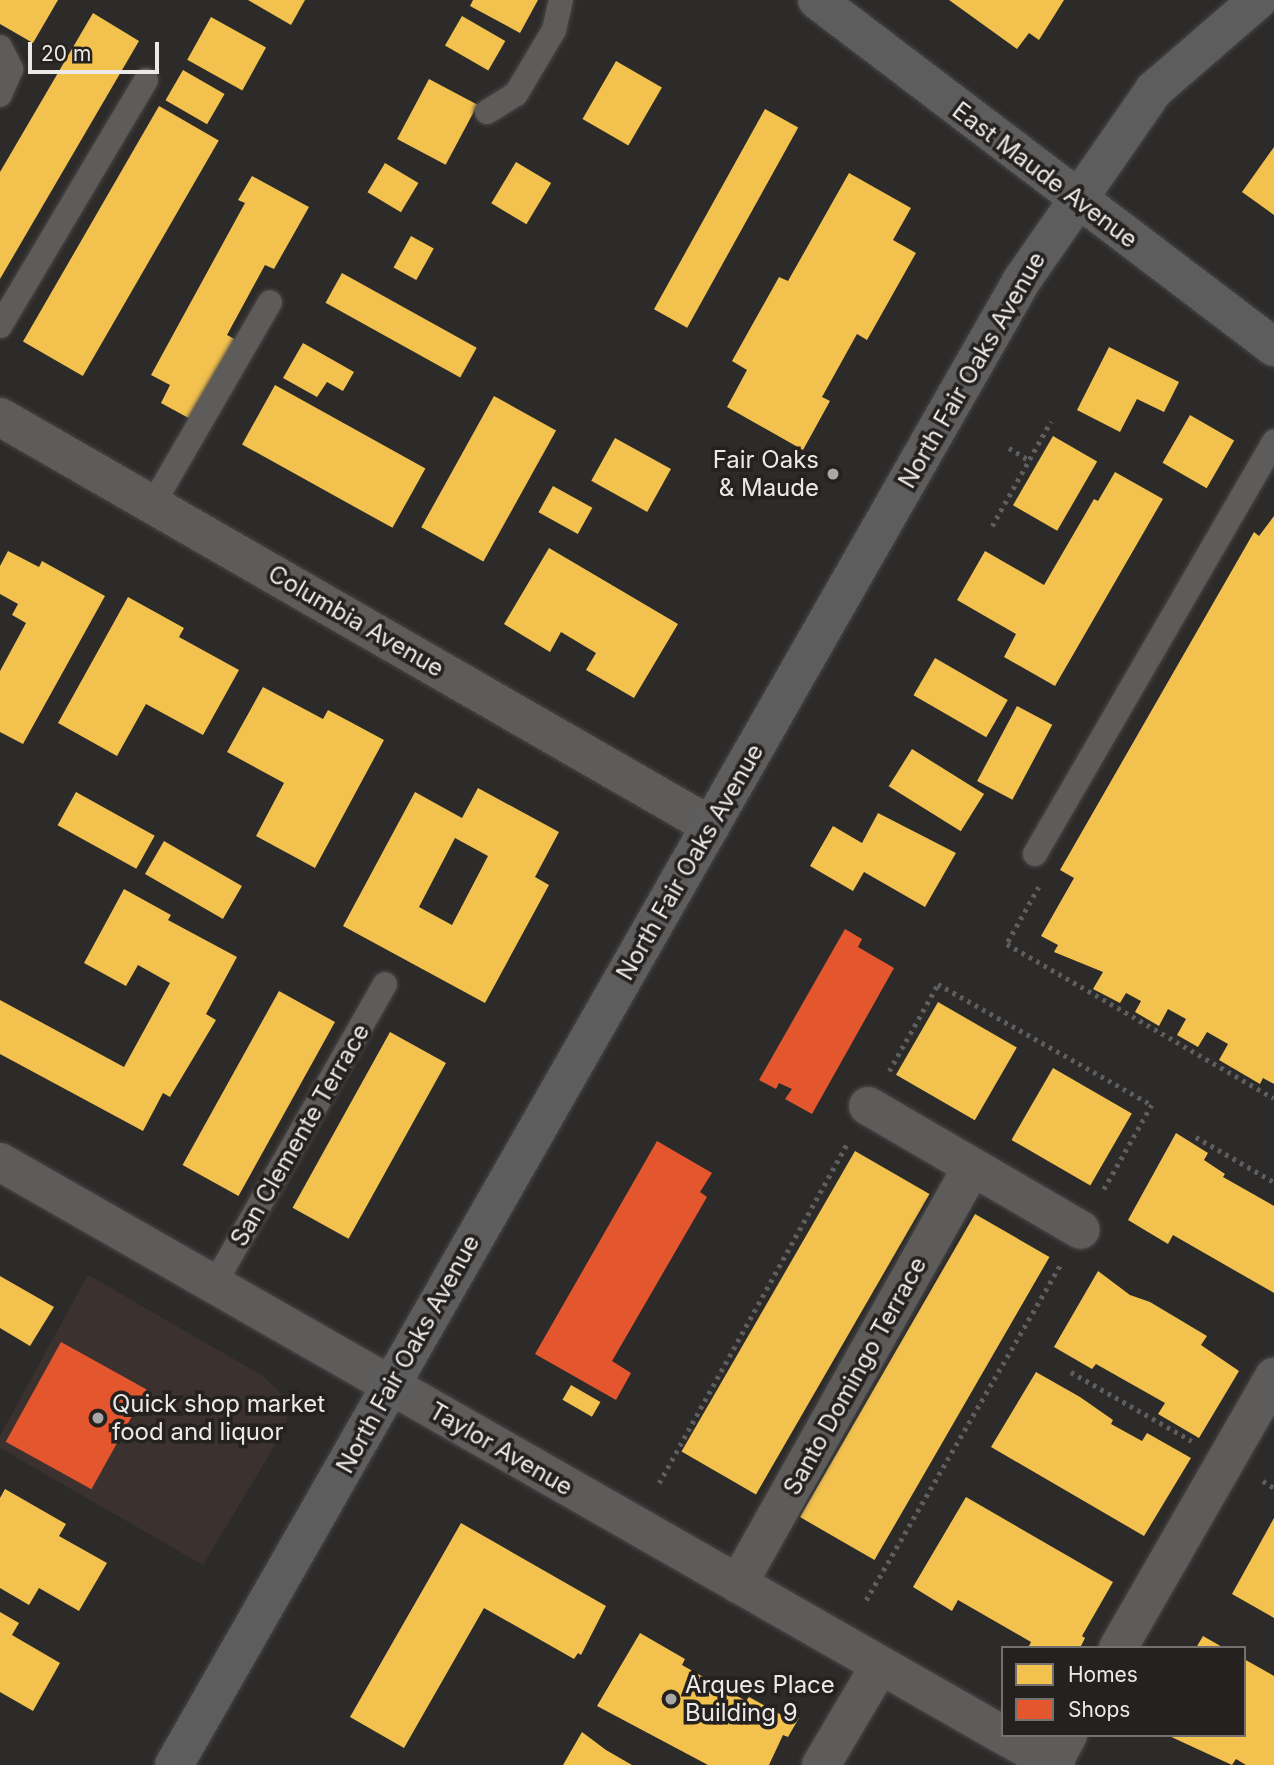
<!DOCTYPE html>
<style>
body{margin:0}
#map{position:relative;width:1274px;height:1765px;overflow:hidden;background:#2d2b2a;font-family:Inter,sans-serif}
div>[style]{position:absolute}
.built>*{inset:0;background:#3b322f}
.homes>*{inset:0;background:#f2c14e;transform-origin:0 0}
.shops>*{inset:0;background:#e4572e;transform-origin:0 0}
.path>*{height:4.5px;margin-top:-2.25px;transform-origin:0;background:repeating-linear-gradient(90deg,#5f5e5e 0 3.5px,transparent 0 8.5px)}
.roads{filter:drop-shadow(0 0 2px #474646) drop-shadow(0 0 2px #474646)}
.lane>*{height:24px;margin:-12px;padding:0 12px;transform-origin:12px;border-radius:12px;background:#5d5c5b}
.street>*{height:38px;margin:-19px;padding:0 19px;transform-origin:19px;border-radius:19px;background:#5d5c5b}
.secondary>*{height:38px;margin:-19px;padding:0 19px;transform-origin:19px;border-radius:19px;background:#5e5d5d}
.dots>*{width:19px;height:19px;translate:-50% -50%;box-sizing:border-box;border:4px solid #24211f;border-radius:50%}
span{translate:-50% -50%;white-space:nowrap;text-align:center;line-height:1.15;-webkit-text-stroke:7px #24211f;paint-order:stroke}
.street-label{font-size:24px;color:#ece9e9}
.poi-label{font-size:24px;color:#ece9e9}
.right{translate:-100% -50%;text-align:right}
.left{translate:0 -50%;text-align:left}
.legend{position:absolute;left:1001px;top:1646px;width:245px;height:91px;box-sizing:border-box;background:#24211f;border:2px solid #747170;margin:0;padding:9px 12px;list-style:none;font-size:21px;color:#ece9e9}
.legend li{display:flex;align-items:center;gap:14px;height:35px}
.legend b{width:35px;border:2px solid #747170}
.scale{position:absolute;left:28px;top:42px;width:131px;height:32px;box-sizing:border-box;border:4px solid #ece9e9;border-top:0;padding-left:9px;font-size:21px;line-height:24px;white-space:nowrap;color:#ece9e9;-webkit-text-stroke:5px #24211f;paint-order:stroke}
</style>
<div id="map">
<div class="built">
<div style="clip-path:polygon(88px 1275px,263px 1376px,288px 1400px,286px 1427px,203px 1565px,0 1448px,0 1436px)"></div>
</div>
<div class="homes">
<div style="clip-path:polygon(0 0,58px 0,33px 43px,0 24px)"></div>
<div style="clip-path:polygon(248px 0,305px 0,291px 25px)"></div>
<div style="clip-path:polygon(473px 0,538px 0,520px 33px,470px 6px)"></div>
<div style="clip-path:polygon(949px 0,1064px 0,1039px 40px,1029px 33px,1017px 49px)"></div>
<div style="clip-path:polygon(93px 13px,139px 41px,0 279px,0 172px)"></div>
<div style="left:462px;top:16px;width:50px;height:34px;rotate:30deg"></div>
<div style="left:211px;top:17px;width:63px;height:49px;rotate:29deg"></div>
<div style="left:616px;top:61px;width:53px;height:67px;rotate:30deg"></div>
<div style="left:183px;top:70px;width:48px;height:35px;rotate:30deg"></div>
<div style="left:429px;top:79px;width:55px;height:68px;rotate:28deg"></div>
<div style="left:159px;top:106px;width:69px;height:272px;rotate:30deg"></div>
<div style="left:765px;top:109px;width:38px;height:229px;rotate:29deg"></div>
<div style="clip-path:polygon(1274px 147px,1274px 215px,1242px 192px)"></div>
<div style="left:516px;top:162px;width:41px;height:48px;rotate:31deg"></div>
<div style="left:385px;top:163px;width:39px;height:34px;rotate:31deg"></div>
<div style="clip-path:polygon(849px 173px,911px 208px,893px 240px,916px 253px,867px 340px,857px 334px,822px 397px,830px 401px,803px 450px,727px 407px,747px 370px,732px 361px,779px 277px,788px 281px)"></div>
<div style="clip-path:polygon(252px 176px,309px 207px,274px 269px,265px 265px,227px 335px,238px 341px,194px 421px,161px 403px,170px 385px,151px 375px,245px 203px,238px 200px)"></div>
<div style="left:411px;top:236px;width:26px;height:36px;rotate:29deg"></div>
<div style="left:342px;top:273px;width:154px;height:34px;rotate:29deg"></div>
<div style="clip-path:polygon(303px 343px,354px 372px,343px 391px,327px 382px,317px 397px,283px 378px)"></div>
<div style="clip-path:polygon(1109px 347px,1179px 382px,1164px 412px,1137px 399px,1120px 432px,1077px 410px)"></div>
<div style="left:275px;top:385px;width:172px;height:68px;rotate:29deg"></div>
<div style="left:494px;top:396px;width:71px;height:150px;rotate:29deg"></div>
<div style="left:1190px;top:415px;width:51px;height:55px;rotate:30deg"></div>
<div style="left:1053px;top:436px;width:51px;height:80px;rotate:30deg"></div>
<div style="left:615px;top:438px;width:64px;height:49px;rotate:29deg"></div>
<div style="clip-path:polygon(1115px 472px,1163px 499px,1055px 686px,1004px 657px,1016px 634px,957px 600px,985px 551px,1044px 585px,1094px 499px,1098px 501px)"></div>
<div style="left:553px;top:486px;width:45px;height:30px;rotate:29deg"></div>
<div style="clip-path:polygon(1274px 516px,1274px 1084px,1263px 1078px,1260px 1084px,1219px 1060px,1228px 1044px,1207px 1032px,1198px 1047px,1177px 1035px,1186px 1019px,1168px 1009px,1159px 1026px,1135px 1012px,1141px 1001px,1126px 993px,1120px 1003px,1093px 989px,1103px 972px,1054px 952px,1058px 945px,1041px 936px,1074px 878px,1060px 870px,1254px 532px,1259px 536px)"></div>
<div style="clip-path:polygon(549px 548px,678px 624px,634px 698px,586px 670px,596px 653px,561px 632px,550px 652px,504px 624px)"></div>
<div style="clip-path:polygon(8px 551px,39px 567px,42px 561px,105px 596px,23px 744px,0 732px,0 671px,26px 623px,12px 615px,18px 604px,0 594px,0 566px)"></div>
<div style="clip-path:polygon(128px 597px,184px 628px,179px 637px,239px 670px,203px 735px,146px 704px,117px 756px,58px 723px)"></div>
<div style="left:935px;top:658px;width:84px;height:43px;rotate:30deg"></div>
<div style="clip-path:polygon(263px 687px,323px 719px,328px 710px,384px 740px,315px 868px,256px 836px,284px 783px,227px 752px)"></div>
<div style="left:1017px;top:706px;width:40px;height:85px;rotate:28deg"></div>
<div style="left:912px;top:749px;width:85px;height:44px;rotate:32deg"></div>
<div style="clip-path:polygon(evenodd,478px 788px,559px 832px,535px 877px,549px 885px,485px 1003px,343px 926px,415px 792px,462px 818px,478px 788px,455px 838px,488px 856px,452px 925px,419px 907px,455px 838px)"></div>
<div style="left:76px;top:792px;width:90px;height:38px;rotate:29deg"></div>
<div style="clip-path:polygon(878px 813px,956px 853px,925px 907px,864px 872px,853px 891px,810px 866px,833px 826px,862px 843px)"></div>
<div style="left:164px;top:841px;width:90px;height:38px;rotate:30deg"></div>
<div style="clip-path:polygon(124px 889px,171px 915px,168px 920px,237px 957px,206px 1014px,216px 1020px,170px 1097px,163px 1093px,143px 1131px,0 1054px,0 1000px,124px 1067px,170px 983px,138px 965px,126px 986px,84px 963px)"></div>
<div style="left:279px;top:991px;width:64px;height:199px;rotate:29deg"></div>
<div style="left:938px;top:1002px;width:91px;height:84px;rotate:30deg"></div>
<div style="left:390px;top:1032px;width:64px;height:201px;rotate:29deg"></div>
<div style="left:1053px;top:1068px;width:91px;height:83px;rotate:30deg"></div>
<div style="clip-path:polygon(1176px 1133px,1208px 1153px,1204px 1160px,1225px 1174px,1223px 1177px,1274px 1206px,1274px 1293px,1173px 1235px,1168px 1244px,1128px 1220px)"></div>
<div style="left:855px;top:1151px;width:86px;height:347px;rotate:30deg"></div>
<div style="left:975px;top:1214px;width:86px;height:350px;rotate:30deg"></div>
<div style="clip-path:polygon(1098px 1271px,1130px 1295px,1150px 1302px,1207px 1336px,1201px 1345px,1239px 1371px,1199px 1438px,1158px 1414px,1165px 1403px,1096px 1364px,1092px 1369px,1054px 1347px)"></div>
<div style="clip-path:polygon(0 1276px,54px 1307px,30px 1346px,0 1328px)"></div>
<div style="clip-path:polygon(1036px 1372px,1080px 1397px,1113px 1420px,1111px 1424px,1142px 1441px,1147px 1433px,1191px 1458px,1144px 1536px,991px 1447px)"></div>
<div style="left:571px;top:1385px;width:34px;height:17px;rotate:30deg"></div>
<div style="clip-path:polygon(5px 1489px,66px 1524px,59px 1536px,107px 1563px,79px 1611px,39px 1588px,29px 1605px,0 1588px,0 1498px)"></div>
<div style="clip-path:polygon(966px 1497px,1113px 1582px,1082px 1636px,1085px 1638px,1080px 1648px,1028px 1648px,1031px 1642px,958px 1600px,952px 1611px,913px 1587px)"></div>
<div style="clip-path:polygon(1274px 1518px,1274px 1618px,1232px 1594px)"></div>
<div style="clip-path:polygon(461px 1523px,606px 1606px,581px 1655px,578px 1653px,574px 1659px,484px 1608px,404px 1748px,350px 1717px)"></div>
<div style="clip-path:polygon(0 1612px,19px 1623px,12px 1635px,60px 1663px,33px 1711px,0 1692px)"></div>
<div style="clip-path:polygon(640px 1633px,685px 1659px,682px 1665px,746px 1701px,749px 1697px,787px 1718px,790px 1713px,799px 1718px,788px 1737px,783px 1735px,769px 1765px,708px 1765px,597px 1706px)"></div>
<div style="clip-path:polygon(1203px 1636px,1224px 1648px,1196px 1648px)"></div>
<div style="clip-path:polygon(1244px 1659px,1274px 1676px,1274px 1765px,1246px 1765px,1236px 1759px,1232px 1765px,1167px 1735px,1244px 1735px)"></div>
<div style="clip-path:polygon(582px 1732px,606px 1750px,632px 1765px,563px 1765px)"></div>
</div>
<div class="shops">
<div style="clip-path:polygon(845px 929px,862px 939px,858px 947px,894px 968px,812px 1114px,785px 1099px,792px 1089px,779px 1083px,776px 1089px,759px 1080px)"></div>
<div style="clip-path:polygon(657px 1141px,712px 1173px,700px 1192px,707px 1197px,612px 1361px,631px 1373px,616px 1400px,535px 1354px)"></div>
<div style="left:61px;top:1342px;width:98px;height:114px;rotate:29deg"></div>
</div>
<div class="path">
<div style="left:1009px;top:448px;width:23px;rotate:31deg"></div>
<div style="left:992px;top:526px;width:120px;rotate:-60.7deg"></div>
<div style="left:1039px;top:887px;width:65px;rotate:119.3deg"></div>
<div style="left:1007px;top:944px;width:308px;rotate:30deg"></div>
<div style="left:889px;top:1071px;width:100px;rotate:-60.6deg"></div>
<div style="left:938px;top:984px;width:246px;rotate:29.5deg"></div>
<div style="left:1152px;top:1105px;width:101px;rotate:119.6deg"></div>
<div style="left:1196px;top:1137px;width:90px;rotate:30deg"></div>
<div style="left:1071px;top:1372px;width:139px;rotate:29.7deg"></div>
<div style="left:1263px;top:1481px;width:13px;rotate:32deg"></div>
<div style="left:659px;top:1483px;width:390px;rotate:-61deg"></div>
<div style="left:866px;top:1600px;width:388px;rotate:-59.9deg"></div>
</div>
<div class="roads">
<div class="lane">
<div style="left:0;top:47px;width:25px;rotate:63deg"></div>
<div style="left:11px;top:69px;width:28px;rotate:113deg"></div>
<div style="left:487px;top:112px;width:34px;rotate:-32deg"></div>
<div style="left:516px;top:94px;width:74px;rotate:-59.3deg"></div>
<div style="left:554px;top:30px;width:31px;rotate:-77deg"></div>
<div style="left:0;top:326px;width:286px;rotate:-59.3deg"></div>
<div style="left:153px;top:504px;width:233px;rotate:-59.9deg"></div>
<div style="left:1035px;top:854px;width:477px;rotate:-59.9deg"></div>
<div style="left:214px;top:1285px;width:346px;rotate:-60.4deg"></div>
</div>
<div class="street">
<div style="left:0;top:417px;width:820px;rotate:29.91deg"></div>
<div style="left:868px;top:1106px;width:246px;rotate:30.2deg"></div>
<div style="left:0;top:1162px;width:1155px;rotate:29.74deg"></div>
<div style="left:738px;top:1584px;width:478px;rotate:-60.7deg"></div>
<div style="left:1118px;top:1648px;width:313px;rotate:-60.1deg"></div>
<div style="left:1003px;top:1735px;width:61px;rotate:29.5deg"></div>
<div style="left:1053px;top:1763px;width:32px;rotate:-62deg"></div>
<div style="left:821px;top:1765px;width:114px;rotate:-59.4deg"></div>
</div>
<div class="secondary">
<div style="left:817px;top:0;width:574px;rotate:37.21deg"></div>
<div style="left:174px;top:1765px;width:1710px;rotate:-60.27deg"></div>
<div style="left:1022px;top:280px;width:231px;rotate:-55.2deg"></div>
<div style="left:1154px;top:90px;width:138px;rotate:-40.9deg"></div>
</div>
</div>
<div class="dots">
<div style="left:833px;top:474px;background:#a9a6a6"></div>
<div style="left:98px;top:1418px;background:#a9a6a6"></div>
<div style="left:671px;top:1699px;background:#a9a6a6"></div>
</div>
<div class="street-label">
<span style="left:1045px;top:175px;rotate:37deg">East Maude Avenue</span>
<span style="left:972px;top:370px;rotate:-60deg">North Fair Oaks Avenue</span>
<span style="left:356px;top:621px;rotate:30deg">Columbia Avenue</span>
<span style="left:690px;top:862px;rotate:-60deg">North Fair Oaks Avenue</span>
<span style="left:300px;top:1135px;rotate:-60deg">San Clemente Terrace</span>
<span style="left:408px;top:1354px;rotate:-61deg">North Fair Oaks Avenue</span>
<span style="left:855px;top:1376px;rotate:-61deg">Santo Domingo Terrace</span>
<span style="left:501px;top:1449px;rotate:30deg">Taylor Avenue</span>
</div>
<div class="poi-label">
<span class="right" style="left:819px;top:474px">Fair Oaks<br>&amp; Maude</span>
<span class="left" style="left:112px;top:1418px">Quick shop market<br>food and liquor</span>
<span class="left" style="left:685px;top:1699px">Arques Place<br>Building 9</span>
</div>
<ul class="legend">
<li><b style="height:19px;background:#f2c14e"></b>Homes</li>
<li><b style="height:19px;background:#e4572e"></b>Shops</li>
</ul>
<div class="scale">20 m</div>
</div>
